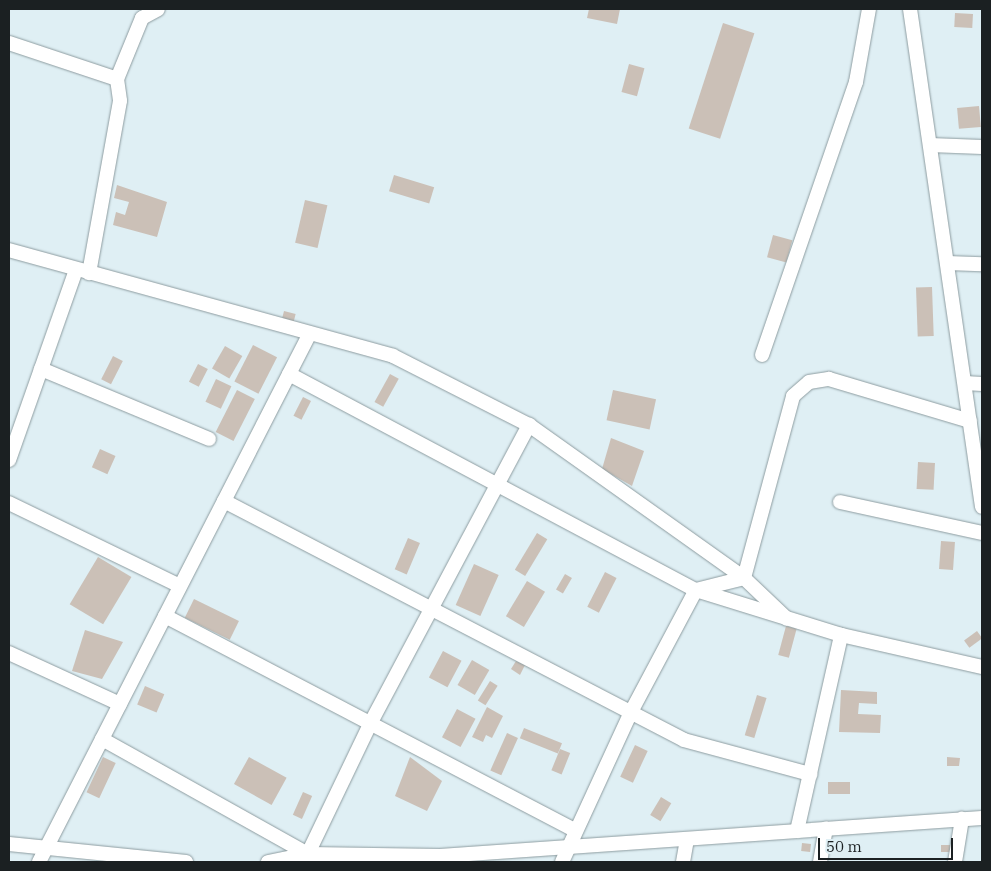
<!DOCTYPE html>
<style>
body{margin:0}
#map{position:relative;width:991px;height:871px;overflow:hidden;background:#dfeff4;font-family:"IBM Plex Serif",serif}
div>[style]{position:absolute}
.building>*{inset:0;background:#cbc0b7;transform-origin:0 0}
.roads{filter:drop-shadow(0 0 1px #8d9ca0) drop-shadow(0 0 1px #8d9ca0)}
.street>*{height:14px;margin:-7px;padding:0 7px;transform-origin:7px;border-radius:7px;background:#fff}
span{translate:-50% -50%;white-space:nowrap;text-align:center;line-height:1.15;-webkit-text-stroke:4px #dfeff4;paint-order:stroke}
.frame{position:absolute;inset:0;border:10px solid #1b2022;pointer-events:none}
.scale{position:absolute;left:818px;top:838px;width:135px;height:22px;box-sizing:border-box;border:2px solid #1b2022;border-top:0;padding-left:6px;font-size:15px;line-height:18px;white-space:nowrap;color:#1b2022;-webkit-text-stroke:4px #dfeff4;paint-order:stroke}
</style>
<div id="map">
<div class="building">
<div style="clip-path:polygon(589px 9px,620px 9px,617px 24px,587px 18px)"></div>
<div style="left:955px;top:13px;width:18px;height:14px;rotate:3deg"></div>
<div style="left:723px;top:23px;width:33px;height:111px;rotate:18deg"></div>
<div style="left:629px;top:64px;width:16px;height:29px;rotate:15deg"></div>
<div style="left:979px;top:106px;width:21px;height:22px;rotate:85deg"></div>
<div style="left:394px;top:175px;width:42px;height:17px;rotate:17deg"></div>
<div style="clip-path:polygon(117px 185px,167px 202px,157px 237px,113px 225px,116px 212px,125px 215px,129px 202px,114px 198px)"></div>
<div style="left:305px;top:200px;width:23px;height:44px;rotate:13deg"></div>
<div style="left:773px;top:235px;width:20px;height:23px;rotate:15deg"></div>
<div style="left:932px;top:287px;width:49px;height:16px;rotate:88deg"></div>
<div style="left:284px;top:311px;width:12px;height:9px;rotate:14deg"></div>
<div style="left:253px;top:345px;width:27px;height:41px;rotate:27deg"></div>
<div style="left:225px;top:346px;width:20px;height:26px;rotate:30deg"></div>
<div style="left:113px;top:356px;width:11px;height:26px;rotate:27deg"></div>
<div style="left:198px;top:364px;width:11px;height:20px;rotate:27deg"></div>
<div style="left:390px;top:374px;width:10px;height:32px;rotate:29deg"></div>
<div style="left:216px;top:379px;width:17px;height:25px;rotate:25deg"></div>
<div style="left:237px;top:390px;width:20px;height:47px;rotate:27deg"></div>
<div style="left:613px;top:390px;width:44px;height:31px;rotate:12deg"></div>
<div style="left:303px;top:397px;width:9px;height:21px;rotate:27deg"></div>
<div style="clip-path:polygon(611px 438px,644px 451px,632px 486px,602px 469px)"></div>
<div style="left:100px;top:449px;width:17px;height:20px;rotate:24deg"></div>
<div style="left:918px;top:462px;width:17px;height:27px;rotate:3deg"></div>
<div style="left:537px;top:533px;width:12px;height:43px;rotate:31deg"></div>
<div style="left:408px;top:538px;width:13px;height:34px;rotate:23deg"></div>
<div style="left:941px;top:541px;width:14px;height:28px;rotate:4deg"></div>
<div style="left:98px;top:557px;width:39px;height:55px;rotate:31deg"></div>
<div style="left:474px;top:564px;width:27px;height:45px;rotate:24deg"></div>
<div style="left:605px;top:572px;width:13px;height:39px;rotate:27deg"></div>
<div style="left:565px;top:574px;width:8px;height:18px;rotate:30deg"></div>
<div style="left:527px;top:581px;width:21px;height:41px;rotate:31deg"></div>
<div style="left:194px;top:599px;width:50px;height:21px;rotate:26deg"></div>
<div style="left:786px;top:626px;width:11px;height:30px;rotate:15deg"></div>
<div style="clip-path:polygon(85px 630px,123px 642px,102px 679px,72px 671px)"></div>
<div style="left:977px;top:631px;width:9px;height:16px;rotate:54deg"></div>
<div style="left:443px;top:651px;width:21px;height:30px;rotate:28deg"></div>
<div style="left:472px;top:660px;width:20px;height:29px;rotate:30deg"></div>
<div style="clip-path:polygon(516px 661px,525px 665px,520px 675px,511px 669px)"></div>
<div style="left:490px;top:681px;width:9px;height:23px;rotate:32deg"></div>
<div style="left:145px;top:686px;width:21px;height:20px;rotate:23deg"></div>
<div style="clip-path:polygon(841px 690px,877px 692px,877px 704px,859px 703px,858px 714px,881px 715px,880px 733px,839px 732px)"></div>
<div style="left:757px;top:695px;width:10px;height:42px;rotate:17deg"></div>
<div style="clip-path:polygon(487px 707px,503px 716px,492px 738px,486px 735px,483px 742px,472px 737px)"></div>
<div style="left:457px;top:709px;width:21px;height:32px;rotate:28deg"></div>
<div style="left:524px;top:728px;width:41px;height:11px;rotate:22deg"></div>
<div style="left:507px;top:733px;width:12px;height:41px;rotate:24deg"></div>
<div style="left:635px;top:745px;width:14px;height:35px;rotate:25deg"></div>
<div style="left:560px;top:749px;width:11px;height:23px;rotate:22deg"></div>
<div style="left:103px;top:757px;width:14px;height:39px;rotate:25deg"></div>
<div style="left:249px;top:757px;width:43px;height:31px;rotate:29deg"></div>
<div style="clip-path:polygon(410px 757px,442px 781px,427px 811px,395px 796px)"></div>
<div style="clip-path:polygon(947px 757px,960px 758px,959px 766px,947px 766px)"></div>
<div style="left:850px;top:782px;width:12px;height:22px;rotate:90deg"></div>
<div style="left:303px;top:792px;width:10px;height:25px;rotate:24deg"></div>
<div style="left:661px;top:797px;width:12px;height:21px;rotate:31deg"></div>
<div style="left:802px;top:843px;width:9px;height:8px;rotate:6deg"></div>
<div style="left:941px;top:845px;width:9px;height:7px"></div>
</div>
<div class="roads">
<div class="street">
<div style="left:910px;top:9px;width:503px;rotate:81.77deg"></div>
<div style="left:9px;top:43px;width:114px;rotate:18.4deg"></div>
<div style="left:117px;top:79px;width:22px;rotate:82deg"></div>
<div style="left:120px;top:101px;width:175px;rotate:100.2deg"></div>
<div style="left:117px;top:79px;width:66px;rotate:-67.7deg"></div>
<div style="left:142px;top:18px;width:18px;rotate:-29deg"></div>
<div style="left:930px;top:145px;width:52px;rotate:2.2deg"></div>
<div style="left:9px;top:250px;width:398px;rotate:15.4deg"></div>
<div style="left:393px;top:356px;width:153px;rotate:26.9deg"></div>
<div style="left:529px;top:425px;width:264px;rotate:35.4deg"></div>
<div style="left:744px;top:578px;width:59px;rotate:43.6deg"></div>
<div style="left:947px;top:263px;width:35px;rotate:2deg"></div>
<div style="left:762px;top:355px;width:289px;rotate:-71deg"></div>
<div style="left:856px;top:82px;width:74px;rotate:-79.9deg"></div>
<div style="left:41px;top:369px;width:182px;rotate:22.6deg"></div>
<div style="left:289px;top:374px;width:461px;rotate:28deg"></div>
<div style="left:696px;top:590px;width:152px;rotate:17.2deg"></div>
<div style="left:841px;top:635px;width:145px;rotate:12.8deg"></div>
<div style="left:965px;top:383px;width:17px;rotate:3deg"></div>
<div style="left:9px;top:460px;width:201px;rotate:-70.6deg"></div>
<div style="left:224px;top:501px;width:518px;rotate:27.45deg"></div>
<div style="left:684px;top:740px;width:131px;rotate:15.1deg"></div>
<div style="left:840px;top:502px;width:145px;rotate:12.3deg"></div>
<div style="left:9px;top:503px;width:190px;rotate:25.9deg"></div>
<div style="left:165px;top:616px;width:462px;rotate:27.6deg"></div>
<div style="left:9px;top:653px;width:122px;rotate:24.7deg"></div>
<div style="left:102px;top:739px;width:236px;rotate:29.2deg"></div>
<div style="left:797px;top:831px;width:201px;rotate:-77.3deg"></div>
<div style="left:9px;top:844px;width:178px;rotate:5.8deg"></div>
<div style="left:39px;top:862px;width:594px;rotate:-62.87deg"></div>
<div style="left:268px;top:862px;width:41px;rotate:-11.3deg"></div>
<div style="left:308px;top:854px;width:132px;rotate:0.9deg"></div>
<div style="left:440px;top:856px;width:543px;rotate:-4.01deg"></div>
<div style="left:304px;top:862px;width:153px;rotate:-64.4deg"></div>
<div style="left:370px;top:724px;width:339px;rotate:-62deg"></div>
<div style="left:562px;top:862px;width:165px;rotate:-65.3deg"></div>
<div style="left:631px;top:712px;width:138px;rotate:-62deg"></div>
<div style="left:696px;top:590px;width:49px;rotate:-14deg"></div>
<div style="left:744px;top:578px;width:188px;rotate:-74.9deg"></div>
<div style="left:793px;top:396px;width:21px;rotate:-41deg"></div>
<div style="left:809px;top:382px;width:20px;rotate:-9deg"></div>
<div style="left:829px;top:379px;width:147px;rotate:16.6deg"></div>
<div style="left:683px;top:862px;width:23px;rotate:-80deg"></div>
<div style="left:820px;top:862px;width:34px;rotate:-80deg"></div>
<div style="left:955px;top:862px;width:44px;rotate:-80.8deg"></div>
</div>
</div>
<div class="frame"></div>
<div class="scale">50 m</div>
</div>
